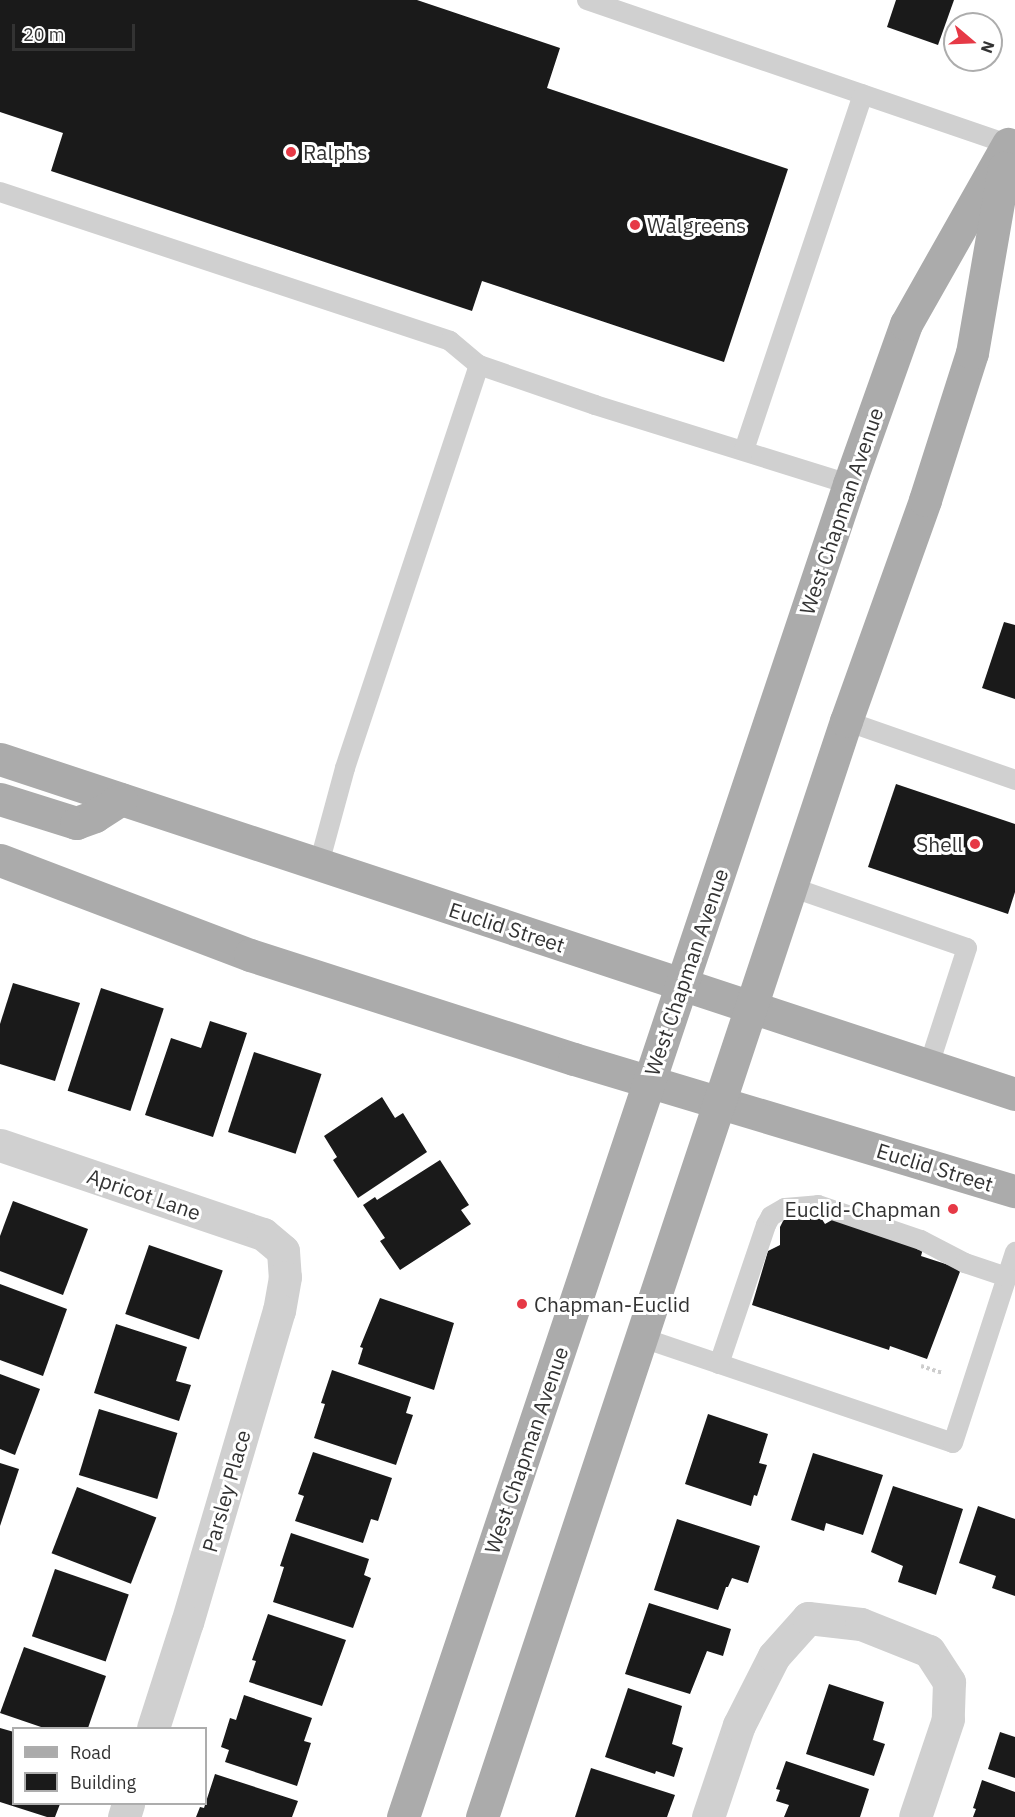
<!DOCTYPE html>
<style>
body{margin:0}
#map{position:relative;width:1015px;height:1817px;overflow:hidden;background:#fff;font-family:"IBM Plex Sans",sans-serif}
div>[style]{position:absolute}
.building>*{inset:0;background:#1a1a1a;transform-origin:0 0}
.path>*{height:4px;margin-top:-2px;transform-origin:0;background:repeating-linear-gradient(90deg,#cdcdcd 0 3px,transparent 0 6px)}
.service>*{height:20px;margin:-10px;padding:0 10px;transform-origin:10px;border-radius:10px;background:#d0d0d0}
.minor>*{height:33px;margin:-16.5px;padding:0 16.5px;transform-origin:16.5px;border-radius:16.5px;background:#d0d0d0}
.primary>*{height:33px;margin:-16.5px;padding:0 16.5px;transform-origin:16.5px;border-radius:16.5px;background:#ababab}
.dots>*{width:16px;height:16px;translate:-50% -50%;box-sizing:border-box;border:3px solid #fff;border-radius:50%}
span{translate:-50% -50%;white-space:nowrap;text-align:center;line-height:1.15;-webkit-text-stroke:6px #fff;paint-order:stroke}
.poi-label{font-size:21px;color:#333}
.left{translate:0 -50%;text-align:left}
.right{translate:-100% -50%;text-align:right}
.street-label{font-size:21px;color:#333}
.legend{position:absolute;left:12px;top:1727px;width:195px;height:78px;box-sizing:border-box;background:#fff;border:2px solid #adadad;margin:0;padding:8px 10px;list-style:none;font-size:18px;color:#333}
.legend li{display:flex;align-items:center;gap:12px;height:30px}
.legend b{width:30px;border:2px solid #adadad}
.north{position:absolute;left:943px;top:12px;width:60px;height:60px;box-sizing:border-box;background:#fff;border:2px solid #adadad;border-radius:50%;rotate:109deg;font-size:16px;font-weight:700;line-height:24px;text-align:center;color:#333}
.north::after{content:'';display:block;margin:auto;width:21px;height:27px;background:#e63946;clip-path:polygon(50% 0,100% 100%,50% 72%,0 100%)}
.scale{position:absolute;left:12px;top:24px;width:123px;height:27px;box-sizing:border-box;border:3px solid #333;border-top:0;padding-left:8px;font-size:18px;line-height:21px;white-space:nowrap;color:#333;-webkit-text-stroke:4px #fff;paint-order:stroke}
</style>
<div id="map">
<div class="building">
<div style="clip-path:polygon(0 0,417px 0,560px 48px,547px 88px,788px 169px,724px 362px,482px 281px,472px 311px,51px 171px,63px 133px,0 112px)"></div>
<div style="clip-path:polygon(896px 0,954px 0,938px 45px,887px 27px)"></div>
<div style="clip-path:polygon(1004px 622px,1015px 625px,1015px 699px,982px 688px)"></div>
<div style="clip-path:polygon(896px 784px,1015px 824px,1015px 892px,1008px 914px,868px 867px)"></div>
<div style="clip-path:polygon(13px 983px,80px 1003px,55px 1081px,0 1064px,0 1024px)"></div>
<div style="left:101px;top:988px;width:66px;height:108px;rotate:18deg"></div>
<div style="clip-path:polygon(210px 1021px,247px 1033px,213px 1137px,145px 1115px,171px 1038px,201px 1048px)"></div>
<div style="left:254px;top:1052px;width:71px;height:84px;rotate:18deg"></div>
<div style="clip-path:polygon(382px 1097px,395px 1118px,403px 1113px,427px 1152px,358px 1198px,333px 1160px,337px 1157px,324px 1136px)"></div>
<div style="clip-path:polygon(440px 1160px,469px 1205px,461px 1210px,471px 1224px,400px 1270px,380px 1241px,385px 1238px,363px 1205px,375px 1197px,377px 1200px)"></div>
<div style="clip-path:polygon(13px 1201px,88px 1229px,63px 1295px,0 1271px,0 1236px)"></div>
<div style="clip-path:polygon(794px 1212px,811px 1212px,820px 1216px,825px 1224px,832px 1220px,834px 1215px,924px 1245px,921px 1256px,961px 1269px,927px 1359px,890px 1346px,889px 1350px,752px 1305px,768px 1251px,780px 1245px,780px 1227px,784px 1219px)"></div>
<div style="left:149px;top:1245px;width:78px;height:73px;rotate:19deg"></div>
<div style="clip-path:polygon(0 1284px,67px 1309px,43px 1376px,0 1360px)"></div>
<div style="clip-path:polygon(380px 1298px,454px 1323px,434px 1390px,358px 1364px,363px 1348px,360px 1347px)"></div>
<div style="clip-path:polygon(116px 1324px,187px 1347px,176px 1381px,191px 1385px,179px 1421px,94px 1393px)"></div>
<div style="clip-path:polygon(332px 1370px,411px 1397px,406px 1413px,413px 1415px,396px 1465px,314px 1438px,325px 1404px,321px 1403px)"></div>
<div style="clip-path:polygon(0 1374px,40px 1389px,15px 1455px,0 1449px)"></div>
<div style="left:99px;top:1409px;width:82px;height:69px;rotate:17deg"></div>
<div style="clip-path:polygon(708px 1414px,768px 1434px,759px 1463px,767px 1465px,757px 1496px,754px 1495px,751px 1506px,685px 1484px)"></div>
<div style="clip-path:polygon(313px 1452px,392px 1478px,378px 1521px,371px 1519px,363px 1543px,295px 1521px,304px 1496px,298px 1494px)"></div>
<div style="clip-path:polygon(813px 1453px,883px 1475px,863px 1535px,826px 1523px,824px 1531px,791px 1520px)"></div>
<div style="clip-path:polygon(0 1463px,19px 1469px,0 1526px)"></div>
<div style="clip-path:polygon(893px 1486px,963px 1509px,936px 1595px,898px 1582px,903px 1566px,871px 1552px)"></div>
<div style="left:77px;top:1487px;width:85px;height:71px;rotate:21deg"></div>
<div style="clip-path:polygon(978px 1506px,1015px 1519px,1015px 1596px,992px 1588px,996px 1576px,959px 1563px)"></div>
<div style="clip-path:polygon(677px 1519px,760px 1546px,748px 1583px,732px 1578px,728px 1587px,726px 1587px,718px 1610px,654px 1590px)"></div>
<div style="clip-path:polygon(291px 1533px,369px 1559px,364px 1575px,371px 1578px,353px 1628px,273px 1602px,284px 1567px,280px 1566px)"></div>
<div style="left:55px;top:1569px;width:78px;height:71px;rotate:19deg"></div>
<div style="clip-path:polygon(649px 1603px,731px 1629px,723px 1656px,707px 1651px,690px 1694px,625px 1674px)"></div>
<div style="clip-path:polygon(268px 1614px,346px 1640px,322px 1706px,249px 1682px,256px 1661px,252px 1660px)"></div>
<div style="clip-path:polygon(24px 1647px,106px 1676px,88px 1728px,44px 1728px,0 1713px)"></div>
<div style="clip-path:polygon(829px 1684px,884px 1702px,873px 1740px,885px 1744px,874px 1776px,806px 1754px)"></div>
<div style="clip-path:polygon(628px 1688px,682px 1706px,672px 1744px,683px 1748px,674px 1777px,656px 1771px,655px 1774px,605px 1757px)"></div>
<div style="clip-path:polygon(244px 1695px,312px 1718px,304px 1741px,311px 1743px,297px 1786px,225px 1762px,229px 1750px,221px 1747px,230px 1718px,236px 1720px)"></div>
<div style="clip-path:polygon(0 1728px,14px 1732px,14px 1804px,60px 1804px,55px 1817px,47px 1817px,0 1802px)"></div>
<div style="clip-path:polygon(1000px 1732px,1015px 1737px,1015px 1778px,988px 1769px)"></div>
<div style="clip-path:polygon(786px 1761px,869px 1789px,860px 1817px,784px 1817px,789px 1805px,776px 1801px,780px 1790px,776px 1789px)"></div>
<div style="clip-path:polygon(591px 1768px,675px 1795px,667px 1817px,575px 1817px)"></div>
<div style="clip-path:polygon(215px 1774px,298px 1801px,292px 1817px,196px 1817px,200px 1807px,204px 1808px)"></div>
<div style="clip-path:polygon(982px 1780px,1015px 1792px,1015px 1817px,973px 1817px,976px 1809px,973px 1808px)"></div>
</div>
<div class="path">
<div style="left:921px;top:1366px;width:23px;rotate:18deg"></div>
</div>
<div class="service">
<div style="left:587px;top:0;width:445px;rotate:18.9deg"></div>
<div style="left:0;top:192px;width:474px;rotate:18.3deg"></div>
<div style="left:450px;top:341px;width:38px;rotate:40deg"></div>
<div style="left:479px;top:365px;width:123px;rotate:19deg"></div>
<div style="left:595px;top:405px;width:266px;rotate:17.3deg"></div>
<div style="left:744px;top:450px;width:375px;rotate:-71.5deg"></div>
<div style="left:846px;top:721px;width:179px;rotate:19.2deg"></div>
<div style="left:319px;top:864px;width:99px;rotate:-74.8deg"></div>
<div style="left:345px;top:768px;width:425px;rotate:-71.6deg"></div>
<div style="left:791px;top:887px;width:186px;rotate:19.1deg"></div>
<div style="left:967px;top:948px;width:123px;rotate:108deg"></div>
<div style="left:640px;top:1337px;width:330px;rotate:18.7deg"></div>
<div style="left:953px;top:1443px;width:201px;rotate:-72deg"></div>
<div style="left:719px;top:1364px;width:147px;rotate:-71.3deg"></div>
<div style="left:766px;top:1225px;width:10px;rotate:-61deg"></div>
<div style="left:771px;top:1216px;width:16px;rotate:-30deg"></div>
<div style="left:785px;top:1208px;width:33px;rotate:-5deg"></div>
<div style="left:818px;top:1205px;width:109px;rotate:18.8deg"></div>
<div style="left:921px;top:1240px;width:50px;rotate:27.6deg"></div>
<div style="left:965px;top:1263px;width:44px;rotate:18.4deg"></div>
</div>
<div class="minor">
<div style="left:0;top:1145px;width:278px;rotate:18.7deg"></div>
<div style="left:263px;top:1234px;width:26px;rotate:40deg"></div>
<div style="left:283px;top:1251px;width:26px;rotate:86deg"></div>
<div style="left:285px;top:1277px;width:34px;rotate:100deg"></div>
<div style="left:279px;top:1310px;width:325px;rotate:106.4deg"></div>
<div style="left:187px;top:1622px;width:111px;rotate:107.8deg"></div>
<div style="left:124px;top:1817px;width:14px;rotate:-73deg"></div>
<div style="left:708px;top:1817px;width:97px;rotate:-71.4deg"></div>
<div style="left:739px;top:1725px;width:77px;rotate:-63.1deg"></div>
<div style="left:774px;top:1656px;width:51px;rotate:-48.2deg"></div>
<div style="left:808px;top:1618px;width:53px;rotate:6.5deg"></div>
<div style="left:861px;top:1624px;width:73px;rotate:21.7deg"></div>
<div style="left:929px;top:1651px;width:37px;rotate:57deg"></div>
<div style="left:949px;top:1682px;width:37px;rotate:92deg"></div>
<div style="left:948px;top:1719px;width:103px;rotate:108.6deg"></div>
</div>
<div class="primary">
<div style="left:0;top:759px;width:1069px;rotate:18.27deg"></div>
<div style="left:0;top:799px;width:80px;rotate:17.5deg"></div>
<div style="left:76px;top:823px;width:20px;rotate:-20deg"></div>
<div style="left:95px;top:816px;width:31px;rotate:-33deg"></div>
<div style="left:0;top:860px;width:267px;rotate:20.8deg"></div>
<div style="left:250px;top:955px;width:340px;rotate:17.8deg"></div>
<div style="left:574px;top:1059px;width:460px;rotate:16.7deg"></div>
<div style="left:403px;top:1817px;width:1406px;rotate:-71.5deg"></div>
<div style="left:849px;top:484px;width:170px;rotate:-70.4deg"></div>
<div style="left:906px;top:324px;width:207px;rotate:-60.5deg"></div>
<div style="left:482px;top:1817px;width:1155px;rotate:-71.63deg"></div>
<div style="left:846px;top:721px;width:235px;rotate:-70.3deg"></div>
<div style="left:925px;top:500px;width:154px;rotate:-72.3deg"></div>
<div style="left:972px;top:353px;width:188px;rotate:-80.2deg"></div>
</div>
<div class="dots">
<div style="left:291px;top:152px;background:#e63946"></div>
<div style="left:635px;top:225px;background:#e63946"></div>
<div style="left:975px;top:844px;background:#e63946"></div>
<div style="left:953px;top:1209px;background:#e63946"></div>
<div style="left:522px;top:1304px;background:#e63946"></div>
</div>
<div class="poi-label">
<span class="left" style="left:303px;top:152px">Ralphs</span>
<span class="left" style="left:647px;top:225px">Walgreens</span>
<span class="right" style="left:963px;top:844px">Shell</span>
<span class="right" style="left:941px;top:1209px">Euclid-Chapman</span>
<span class="left" style="left:534px;top:1304px">Chapman-Euclid</span>
</div>
<div class="street-label">
<span style="left:841px;top:511px;rotate:-71deg">West Chapman Avenue</span>
<span style="left:507px;top:927px;rotate:18deg">Euclid Street</span>
<span style="left:686px;top:972px;rotate:-71deg">West Chapman Avenue</span>
<span style="left:935px;top:1167px;rotate:17deg">Euclid Street</span>
<span style="left:144px;top:1194px;rotate:19deg">Apricot Lane</span>
<span style="left:526px;top:1450px;rotate:-71deg">West Chapman Avenue</span>
<span style="left:226px;top:1491px;rotate:-74deg">Parsley Place</span>
</div>
<ul class="legend">
<li><b style="height:8px;background:#ababab"></b>Road</li>
<li><b style="height:16px;background:#1a1a1a"></b>Building</li>
</ul>
<div class="north">N</div>
<div class="scale">20 m</div>
</div>
